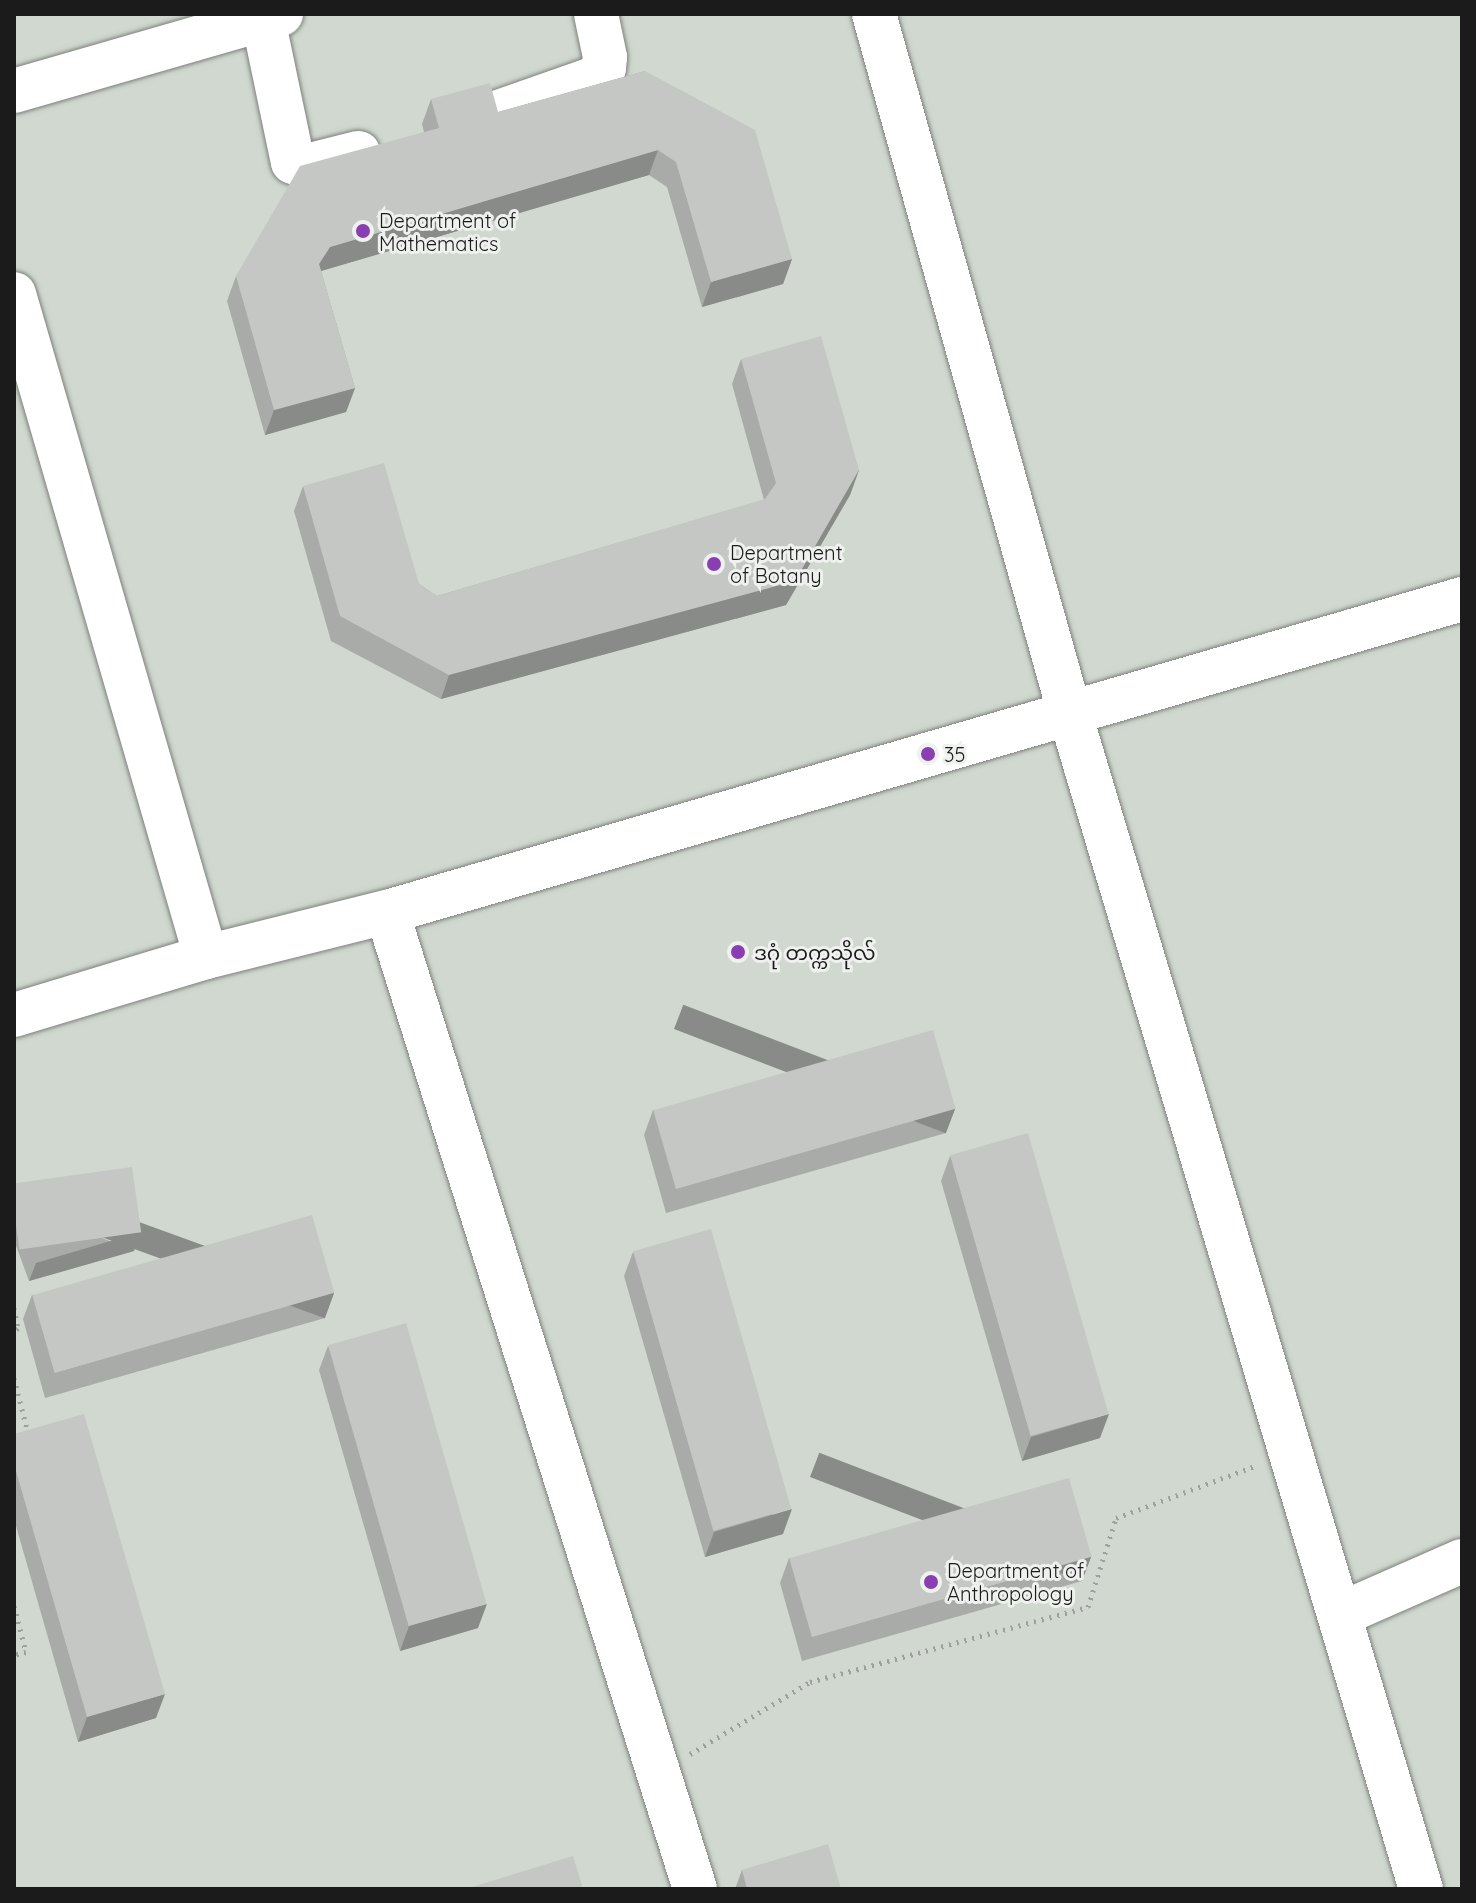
<!DOCTYPE html>
<meta charset="utf-8">
<style>
body{margin:0}
#map{position:relative;width:1476px;height:1903px;overflow:hidden;background:#e1e4e1;font-family:Quicksand,"Noto Sans Myanmar",sans-serif}
div>[style]{position:absolute}
.built>*{inset:0;background:#d0d8cf;transform-origin:0 0}
.path>*{height:5px;margin-top:-2.5px;transform-origin:0;background:repeating-linear-gradient(90deg,#9ea09e 0 2px,transparent 0 8px)}
.roads{filter:drop-shadow(0 0 2px #7e807d) drop-shadow(0 0 2px #7e807d)}
.minor>*{height:44px;margin:-22px;padding:0 22px;transform-origin:22px;border-radius:22px;background:#fff}
.wall>*{inset:0;background:#a9aba8}
.shaded-wall>*{inset:0;background:#898b88;transform-origin:0 0}
.building>*{inset:0;background:#c4c7c3;transform-origin:0 0}
.dots>*{width:22px;height:22px;translate:-50% -50%;box-sizing:border-box;border:4px solid #eef1ee;border-radius:50%}
span{translate:-50% -50%;white-space:nowrap;text-align:center;line-height:1.15;-webkit-text-stroke:6px #eef1ee;paint-order:stroke}
.poi-label{font-size:20px;color:#1a1b1a}
.left{translate:0 -50%;text-align:left}
.frame{position:absolute;inset:0;border:16px solid #1a1b1a;pointer-events:none}
</style>
<div id="map">
<div class="built">
<div style="left:14px;top:14px;width:1448px;height:1875px"></div>
</div>
<div class="path">
<div style="left:14px;top:1308px;width:20px;rotate:79deg"></div>
<div style="left:18px;top:1328px;width:6px;rotate:135deg"></div>
<div style="left:14px;top:1378px;width:57px;rotate:75.7deg"></div>
<div style="left:28px;top:1433px;width:15px;rotate:160deg"></div>
<div style="left:14px;top:1606px;width:48px;rotate:75.4deg"></div>
<div style="left:26px;top:1652px;width:12px;rotate:166deg"></div>
<div style="left:690px;top:1754px;width:140px;rotate:-31deg"></div>
<div style="left:810px;top:1682px;width:288px;rotate:-15.1deg"></div>
<div style="left:1088px;top:1607px;width:93px;rotate:-72.5deg"></div>
<div style="left:1116px;top:1518px;width:148px;rotate:-20.5deg"></div>
</div>
<div class="roads">
<div class="minor">
<div style="left:874px;top:14px;width:727px;rotate:74.36deg"></div>
<div style="left:1070px;top:714px;width:1226px;rotate:73.37deg"></div>
<div style="left:263px;top:19px;width:146px;rotate:78.2deg"></div>
<div style="left:293px;top:162px;width:14px;rotate:17deg"></div>
<div style="left:306px;top:166px;width:54px;rotate:-14deg"></div>
<div style="left:14px;top:91px;width:278px;rotate:-16.1deg"></div>
<div style="left:490px;top:115px;width:111px;rotate:-19.4deg"></div>
<div style="left:595px;top:78px;width:13px;rotate:-48deg"></div>
<div style="left:604px;top:68px;width:11px;rotate:-85deg"></div>
<div style="left:605px;top:57px;width:44px;rotate:-101.8deg"></div>
<div style="left:14px;top:294px;width:690px;rotate:73.85deg"></div>
<div style="left:387px;top:912px;width:1024px;rotate:72.5deg"></div>
<div style="left:14px;top:1015px;width:201px;rotate:-16.8deg"></div>
<div style="left:206px;top:957px;width:187px;rotate:-14deg"></div>
<div style="left:387px;top:912px;width:1120px;rotate:-16.23deg"></div>
<div style="left:1341px;top:1614px;width:132px;rotate:-23.7deg"></div>
</div>
</div>
<div class="wall">
<div style="clip-path:polygon(645px 71px,792px 259px,783px 284px,702px 307px,667px 187px,649px 175px,321px 271px,355px 388px,346px 412px,265px 435px,227px 301px,236px 276px,424px 132px,422px 124px,431px 99px,498px 112px)"></div>
<div style="clip-path:polygon(741px 359px,859px 470px,850px 495px,786px 605px,441px 699px,331px 641px,294px 511px,303px 486px,419px 584px,437px 596px,764px 500px,732px 384px)"></div>
<div style="clip-path:polygon(955px 1109px,946px 1133px,666px 1213px,644px 1135px,653px 1110px)"></div>
<div style="clip-path:polygon(950px 1156px,1100px 1438px,1022px 1461px,941px 1181px)"></div>
<div style="clip-path:polygon(14px 1202px,134px 1251px,29px 1281px,14px 1240px)"></div>
<div style="clip-path:polygon(633px 1252px,783px 1534px,705px 1557px,624px 1276px)"></div>
<div style="clip-path:polygon(334px 1293px,325px 1318px,45px 1398px,23px 1319px,32px 1295px)"></div>
<div style="clip-path:polygon(328px 1346px,478px 1628px,400px 1651px,319px 1370px)"></div>
<div style="clip-path:polygon(14px 1434px,156px 1718px,78px 1742px,14px 1519px)"></div>
<div style="clip-path:polygon(1091px 1557px,1082px 1581px,802px 1661px,780px 1583px,789px 1558px)"></div>
<div style="clip-path:polygon(742px 1870px,841px 1889px,735px 1889px)"></div>
</div>
<div class="shaded-wall">
<div style="clip-path:polygon(658px 150px,649px 175px,321px 271px,319px 264px,330px 247px)"></div>
<div style="clip-path:polygon(792px 259px,783px 284px,702px 307px,711px 282px)"></div>
<div style="clip-path:polygon(355px 388px,346px 412px,265px 435px,274px 410px)"></div>
<div style="clip-path:polygon(859px 470px,850px 495px,786px 605px,441px 699px,449px 675px)"></div>
<div style="left:955px;top:1109px;width:26px;height:291px;rotate:111deg"></div>
<div style="clip-path:polygon(141px 1232px,134px 1251px,29px 1281px,36px 1263px)"></div>
<div style="left:334px;top:1293px;width:27px;height:291px;rotate:110deg"></div>
<div style="clip-path:polygon(1109px 1414px,1100px 1438px,1022px 1461px,1031px 1437px)"></div>
<div style="clip-path:polygon(792px 1509px,783px 1534px,705px 1557px,714px 1532px)"></div>
<div style="left:1091px;top:1557px;width:26px;height:291px;rotate:111deg"></div>
<div style="clip-path:polygon(487px 1604px,478px 1628px,400px 1651px,409px 1626px)"></div>
<div style="clip-path:polygon(165px 1694px,156px 1718px,78px 1742px,87px 1717px)"></div>
</div>
<div class="building">
<div style="clip-path:polygon(645px 71px,755px 130px,792px 259px,711px 282px,676px 162px,658px 150px,330px 247px,319px 264px,355px 388px,274px 410px,236px 276px,300px 166px,439px 128px,431px 99px,490px 83px,498px 112px)"></div>
<div style="clip-path:polygon(821px 336px,859px 470px,795px 581px,449px 675px,340px 616px,303px 486px,384px 463px,419px 584px,437px 596px,765px 499px,776px 483px,741px 359px)"></div>
<div style="left:933px;top:1030px;width:82px;height:291px;rotate:74deg"></div>
<div style="left:1028px;top:1133px;width:292px;height:81px;rotate:74deg"></div>
<div style="left:132px;top:1167px;width:66px;height:123px;rotate:82deg"></div>
<div style="left:312px;top:1215px;width:81px;height:291px;rotate:74deg"></div>
<div style="left:711px;top:1229px;width:291px;height:81px;rotate:74deg"></div>
<div style="left:406px;top:1323px;width:292px;height:81px;rotate:74deg"></div>
<div style="clip-path:polygon(84px 1414px,165px 1694px,87px 1717px,14px 1464px,14px 1434px)"></div>
<div style="left:1069px;top:1478px;width:82px;height:291px;rotate:74deg"></div>
<div style="clip-path:polygon(828px 1844px,841px 1889px,747px 1889px,742px 1870px)"></div>
<div style="clip-path:polygon(573px 1856px,583px 1889px,472px 1889px,472px 1887px)"></div>
</div>
<div class="dots">
<div style="left:363px;top:231px;background:#893fb1"></div>
<div style="left:714px;top:564px;background:#893fb1"></div>
<div style="left:928px;top:754px;background:#893fb1"></div>
<div style="left:738px;top:952px;background:#893fb1"></div>
<div style="left:931px;top:1582px;background:#893fb1"></div>
</div>
<div class="poi-label">
<span class="left" style="left:379px;top:232px">Department of<br>Mathematics</span>
<span class="left" style="left:730px;top:564px">Department<br>of Botany</span>
<span class="left" style="left:944px;top:754px">35</span>
<span class="left" style="left:754px;top:952px">ဒဂုံ တက္ကသိုလ်</span>
<span class="left" style="left:947px;top:1582px">Department of<br>Anthropology</span>
</div>
<div class="frame"></div>
</div>
